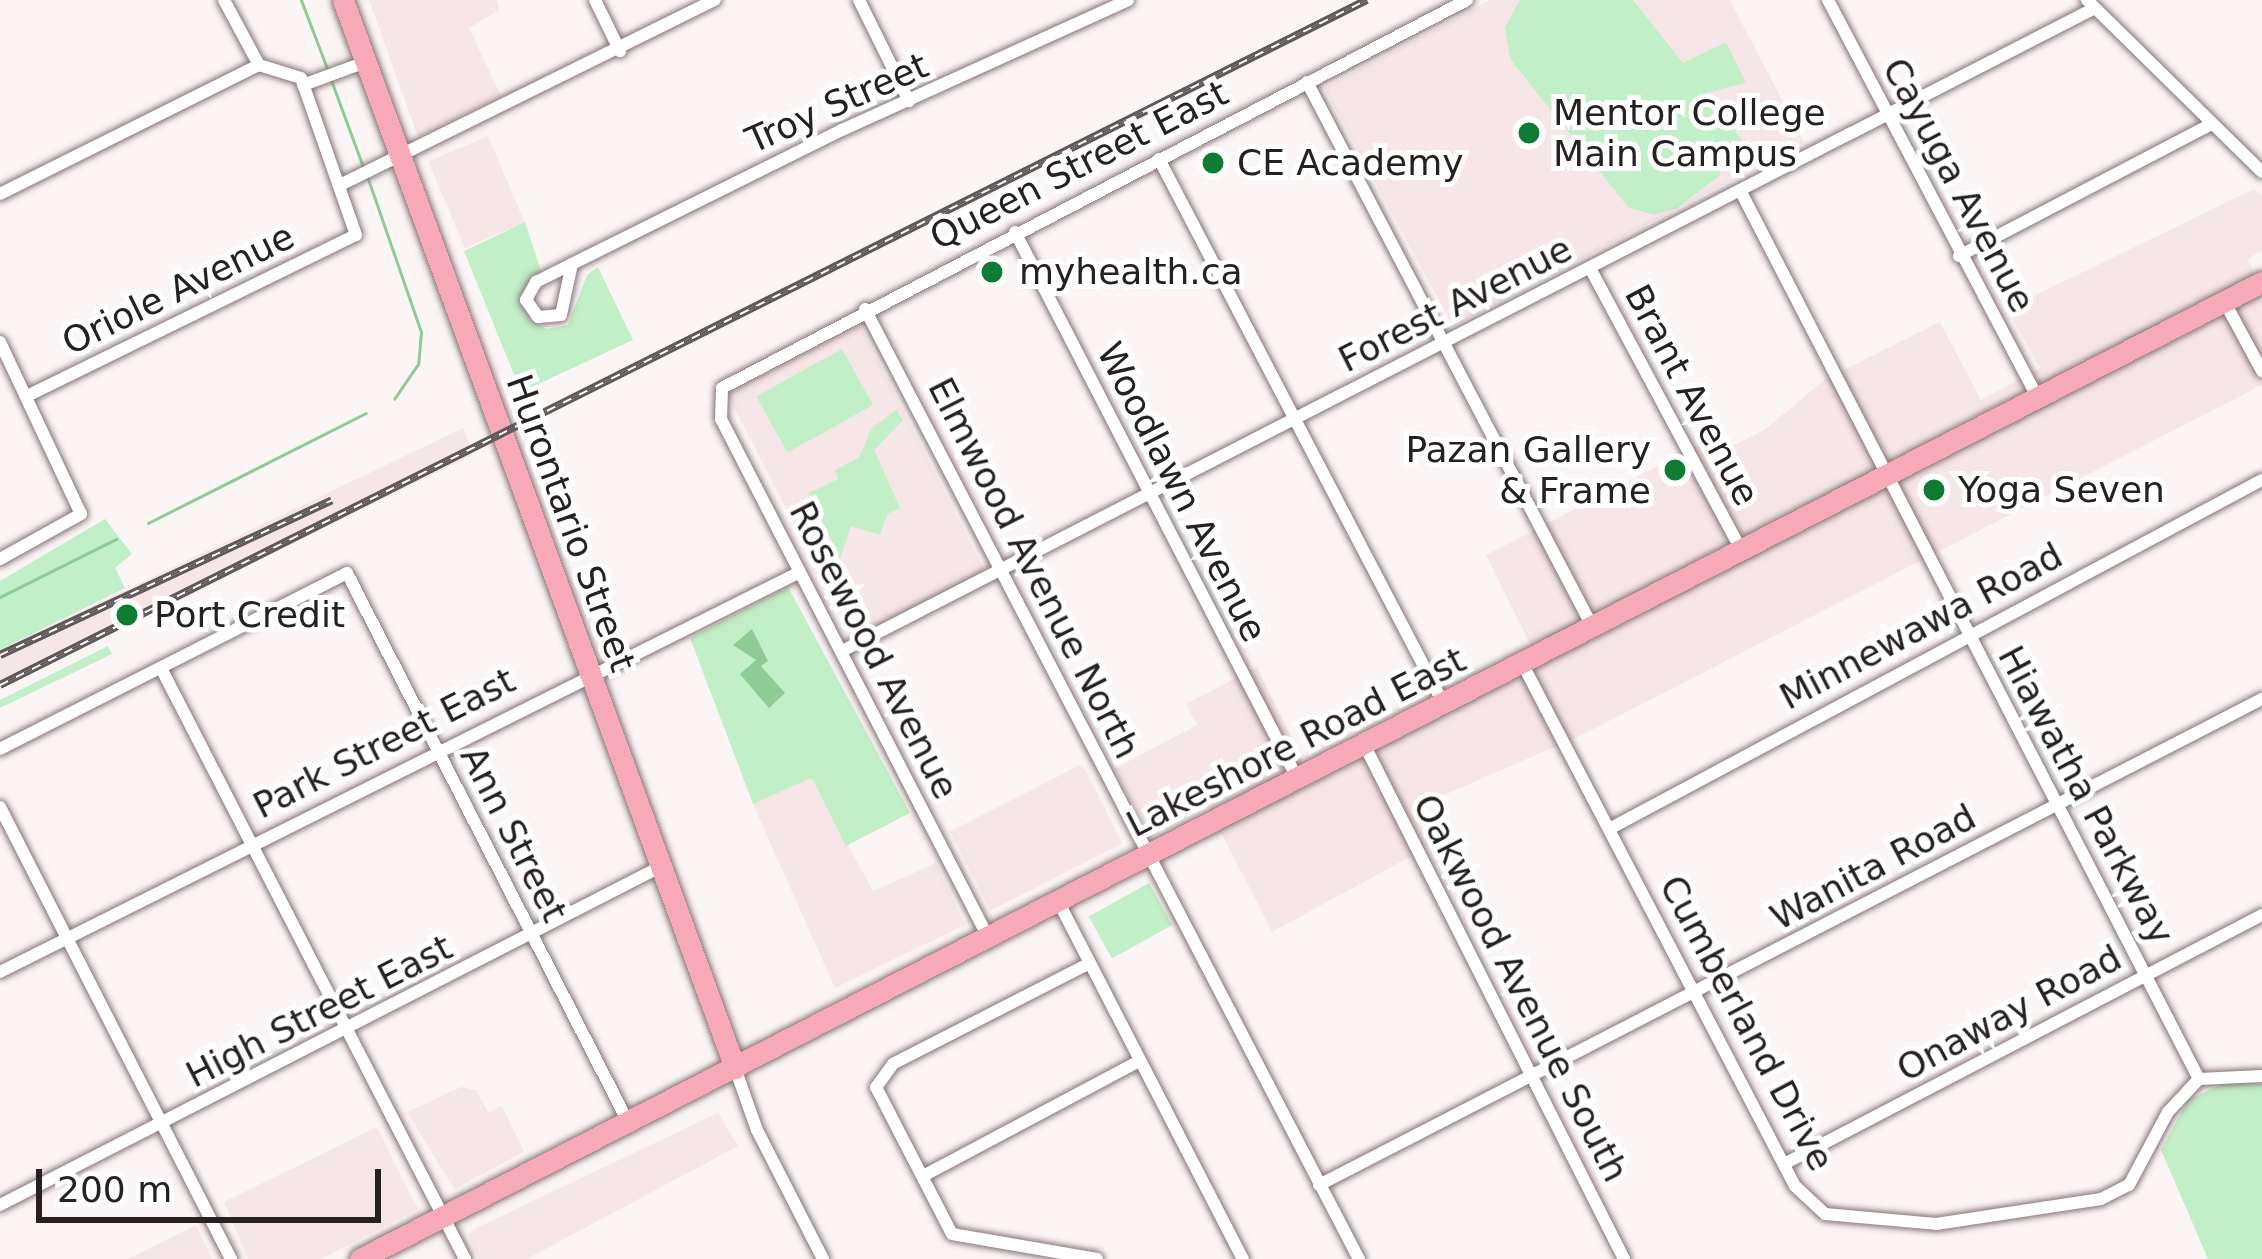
<!DOCTYPE html>
<style>
body{margin:0}
#map{position:relative;width:2262px;height:1259px;overflow:hidden;background:#fcf5f6;font-family:"DejaVu Sans",sans-serif}
div>[style]{position:absolute}
.built>*{inset:0;background:#f7e6e8;transform-origin:0 0}
.green>*{inset:0;background:#c1efc7;transform-origin:0 0}
.water>*{inset:0;background:#8fcb97}
.stream>*{height:3px;margin:-1.5px;padding:0 1.5px;transform-origin:1.5px;border-radius:1.5px;background:#8fcb97}
.roads{filter:drop-shadow(0 0 3px #867577) drop-shadow(0 0 3px #867577)}
.minor>*{height:12px;margin:-6px;padding:0 6px;transform-origin:6px;border-radius:6px;background:#fff}
.primary>*{height:21px;margin:-10.5px;padding:0 10.5px;transform-origin:10.5px;border-radius:10.5px;background:#f7a9b8}
.rail>*{height:8px;margin-top:-4px;transform-origin:0;background:repeating-linear-gradient(90deg,#fff 0 9px,#5e5858 0 18px);box-sizing:border-box;border-block:3px solid #5e5858}
.dots>*{width:33px;height:33px;translate:-50% -50%;box-sizing:border-box;border:6px solid #fff;border-radius:50%}
span{translate:-50% -50%;white-space:nowrap;text-align:center;line-height:1.15;-webkit-text-stroke:10px #fff;paint-order:stroke}
.street-label{font-size:36px;color:#262020}
.poi-label{font-size:36px;color:#262020}
.left{translate:0 -50%;text-align:left}
.right{translate:-100% -50%;text-align:right}
.scale{position:absolute;left:36px;top:1169px;width:345px;height:54px;box-sizing:border-box;border:6px solid #262020;border-top:0;padding-left:15px;font-size:36px;line-height:42px;white-space:nowrap;color:#262020;-webkit-text-stroke:9px #fff;paint-order:stroke}
</style>
<div id="map">
<div class="built">
<div style="clip-path:polygon(369px 0,497px 0,499px 10px,469px 28px,501px 96px,418px 137px)"></div>
<div style="clip-path:polygon(1490px 0,1730px 0,1804px 142px,1453px 326px,1324px 88px)"></div>
<div style="left:488px;top:136px;width:94px;height:65px;rotate:67deg"></div>
<div style="clip-path:polygon(2254px 189px,2262px 196px,2262px 251px,2247px 259px,2262px 286px,2262px 385px,1580px 736px,1412px 809px,1430px 846px,1272px 932px,1208px 807px,1151px 837px,1114px 769px,1197px 725px,1186px 704px,1257px 667px,1313px 782px,1541px 666px,1486px 555px,1698px 445px,1707px 460px,1767px 428px,1824px 380px,1940px 322px,1981px 400px,2040px 368px,2007px 309px)"></div>
<div style="left:860px;top:326px;width:275px;height:149px;rotate:63deg"></div>
<div style="clip-path:polygon(463px 428px,473px 455px,0 688px,0 650px)"></div>
<div style="left:1082px;top:764px;width:89px;height:148px;rotate:63deg"></div>
<div style="clip-path:polygon(812px 778px,873px 891px,936px 863px,965px 925px,835px 988px,753px 804px)"></div>
<div style="clip-path:polygon(461px 1087px,476px 1090px,488px 1112px,502px 1106px,524px 1152px,454px 1189px,407px 1112px)"></div>
<div style="clip-path:polygon(718px 1113px,738px 1146px,527px 1259px,479px 1259px,468px 1234px,474px 1229px)"></div>
<div style="clip-path:polygon(377px 1127px,418px 1209px,321px 1259px,248px 1259px,224px 1202px)"></div>
<div style="clip-path:polygon(196px 1225px,212px 1259px,128px 1259px)"></div>
</div>
<div class="green">
<div style="clip-path:polygon(1520px 0,1633px 0,1683px 63px,1726px 42px,1746px 83px,1705px 93px,1746px 145px,1732px 140px,1719px 176px,1677px 208px,1653px 215px,1628px 207px,1510px 59px,1505px 27px)"></div>
<div style="clip-path:polygon(525px 222px,543px 277px,524px 301px,530px 320px,547px 329px,568px 325px,587px 275px,598px 267px,633px 340px,521px 392px,464px 251px)"></div>
<div style="left:842px;top:349px;width:64px;height:98px;rotate:61deg"></div>
<div style="clip-path:polygon(896px 410px,903px 420px,874px 450px,900px 508px,887px 514px,880px 535px,851px 526px,840px 559px,809px 493px,838px 479px,835px 470px,859px 458px,871px 429px)"></div>
<div style="clip-path:polygon(105px 519px,132px 554px,115px 568px,125px 588px,0 650px,0 581px)"></div>
<div style="clip-path:polygon(788px 587px,910px 813px,846px 846px,812px 778px,753px 804px,690px 638px)"></div>
<div style="clip-path:polygon(108px 646px,112px 654px,0 708px,0 700px)"></div>
<div style="left:1149px;top:883px;width:48px;height:69px;rotate:61deg"></div>
<div style="clip-path:polygon(2231px 1080px,2262px 1084px,2262px 1259px,2208px 1259px,2161px 1150px,2188px 1100px)"></div>
</div>
<div class="water">
<div style="clip-path:polygon(752px 629px,768px 661px,761px 666px,785px 693px,769px 708px,740px 674px,756px 660px,733px 645px)"></div>
</div>
<div class="stream">
<div style="left:301px;top:0;width:76px;rotate:69.2deg"></div>
<div style="left:331px;top:80px;width:93px;rotate:69.8deg"></div>
<div style="left:367px;top:176px;width:165px;rotate:70.9deg"></div>
<div style="left:421px;top:332px;width:32px;rotate:95deg"></div>
<div style="left:418px;top:364px;width:42px;rotate:124.4deg"></div>
<div style="left:148px;top:523px;width:244px;rotate:-26.8deg"></div>
<div style="left:0;top:597px;width:130px;rotate:-26.6deg"></div>
</div>
<div class="roads">
<div class="minor">
<div style="left:595px;top:0;width:57px;rotate:63.9deg"></div>
<div style="left:859px;top:0;width:113px;rotate:63.7deg"></div>
<div style="left:1828px;top:0;width:449px;rotate:62.2deg"></div>
<div style="left:2087px;top:0;width:245px;rotate:44.5deg"></div>
<div style="left:1307px;top:82px;width:614px;rotate:62.35deg"></div>
<div style="left:303px;top:85px;width:67px;rotate:-20.1deg"></div>
<div style="left:1159px;top:159px;width:614px;rotate:62.43deg"></div>
<div style="left:340px;top:185px;width:418px;rotate:-26.3deg"></div>
<div style="left:1740px;top:190px;width:1001px;rotate:62.69deg"></div>
<div style="left:0;top:194px;width:289px;rotate:-26.5deg"></div>
<div style="left:1015px;top:232px;width:615px;rotate:62.68deg"></div>
<div style="left:1959px;top:256px;width:284px;rotate:-27.6deg"></div>
<div style="left:572px;top:264px;width:52px;rotate:102.2deg"></div>
<div style="left:561px;top:315px;width:23px;rotate:175deg"></div>
<div style="left:538px;top:317px;width:21px;rotate:-125deg"></div>
<div style="left:526px;top:300px;width:21px;rotate:-61deg"></div>
<div style="left:536px;top:282px;width:40px;rotate:-26.6deg"></div>
<div style="left:572px;top:264px;width:301px;rotate:-26.4deg"></div>
<div style="left:842px;top:130px;width:314px;rotate:-24.4deg"></div>
<div style="left:1590px;top:268px;width:320px;rotate:61.8deg"></div>
<div style="left:2224px;top:301px;width:80px;rotate:61.5deg"></div>
<div style="left:865px;top:309px;width:1071px;rotate:62.53deg"></div>
<div style="left:0;top:342px;width:190px;rotate:64.8deg"></div>
<div style="left:81px;top:514px;width:93px;rotate:150.9deg"></div>
<div style="left:27px;top:396px;width:366px;rotate:-26.1deg"></div>
<div style="left:356px;top:235px;width:166px;rotate:-109.3deg"></div>
<div style="left:301px;top:78px;width:44px;rotate:-162.8deg"></div>
<div style="left:259px;top:65px;width:74px;rotate:-118.3deg"></div>
<div style="left:842px;top:651px;width:1408px;rotate:-27.17deg"></div>
<div style="left:1522px;top:663px;width:590px;rotate:62.44deg"></div>
<div style="left:1795px;top:1186px;width:41px;rotate:43deg"></div>
<div style="left:1825px;top:1214px;width:111px;rotate:5.1deg"></div>
<div style="left:1936px;top:1224px;width:167px;rotate:-8.6deg"></div>
<div style="left:2101px;top:1199px;width:31px;rotate:-27deg"></div>
<div style="left:2129px;top:1185px;width:83px;rotate:-61.9deg"></div>
<div style="left:2168px;top:1112px;width:45px;rotate:-46.8deg"></div>
<div style="left:2199px;top:1079px;width:63px;rotate:-2.7deg"></div>
<div style="left:161px;top:668px;width:665px;rotate:62.78deg"></div>
<div style="left:1364px;top:744px;width:577px;rotate:63.21deg"></div>
<div style="left:0;top:749px;width:389px;rotate:-26.9deg"></div>
<div style="left:347px;top:573px;width:617px;rotate:62.89deg"></div>
<div style="left:0;top:807px;width:508px;rotate:62.93deg"></div>
<div style="left:1611px;top:828px;width:738px;rotate:-28.13deg"></div>
<div style="left:1058px;top:901px;width:403px;rotate:62.7deg"></div>
<div style="left:988px;top:937px;width:583px;rotate:-117.27deg"></div>
<div style="left:721px;top:419px;width:31px;rotate:-88deg"></div>
<div style="left:722px;top:388px;width:840px;rotate:-27.51deg"></div>
<div style="left:1088px;top:964px;width:219px;rotate:152.9deg"></div>
<div style="left:893px;top:1064px;width:29px;rotate:126deg"></div>
<div style="left:876px;top:1087px;width:165px;rotate:62.7deg"></div>
<div style="left:952px;top:1234px;width:147px;rotate:9.8deg"></div>
<div style="left:0;top:972px;width:892px;rotate:-26.57deg"></div>
<div style="left:735px;top:1068px;width:66px;rotate:70.5deg"></div>
<div style="left:757px;top:1130px;width:145px;rotate:62.9deg"></div>
<div style="left:1784px;top:1164px;width:539px;rotate:-27.52deg"></div>
<div style="left:923px;top:1176px;width:245px;rotate:-28deg"></div>
<div style="left:1319px;top:1185px;width:1061px;rotate:-27.27deg"></div>
<div style="left:0;top:1205px;width:744px;rotate:-27.12deg"></div>
</div>
<div class="primary">
<div style="left:343px;top:0;width:1138px;rotate:69.84deg"></div>
<div style="left:360px;top:1259px;width:2138px;rotate:-27.19deg"></div>
</div>
</div>
<div class="rail">
<div style="left:0;top:655px;width:366px;rotate:-25deg"></div>
<div style="left:0;top:685px;width:1529px;rotate:-26.62deg"></div>
</div>
<div class="dots">
<div style="left:1529px;top:133px;background:#0d7c32"></div>
<div style="left:1213px;top:163px;background:#0d7c32"></div>
<div style="left:992px;top:272px;background:#0d7c32"></div>
<div style="left:1675px;top:470px;background:#0d7c32"></div>
<div style="left:1934px;top:490px;background:#0d7c32"></div>
<div style="left:127px;top:615px;background:#0d7c32"></div>
</div>
<div class="street-label">
<span style="left:837px;top:103px;rotate:-24deg">Troy Street</span>
<span style="left:1079px;top:165px;rotate:-27deg">Queen Street East</span>
<span style="left:1959px;top:185px;rotate:62deg">Cayuga Avenue</span>
<span style="left:178px;top:289px;rotate:-26deg">Oriole Avenue</span>
<span style="left:1455px;top:304px;rotate:-27deg">Forest Avenue</span>
<span style="left:1692px;top:395px;rotate:62deg">Brant Avenue</span>
<span style="left:1182px;top:492px;rotate:63deg">Woodlawn Avenue</span>
<span style="left:571px;top:523px;rotate:70deg">Hurontario Street</span>
<span style="left:1034px;top:568px;rotate:63deg">Elmwood Avenue North</span>
<span style="left:1921px;top:626px;rotate:-28deg">Minnewawa Road</span>
<span style="left:874px;top:650px;rotate:63deg">Rosewood Avenue</span>
<span style="left:1296px;top:742px;rotate:-27deg">Lakeshore Road East</span>
<span style="left:384px;top:743px;rotate:-27deg">Park Street East</span>
<span style="left:2086px;top:795px;rotate:62deg">Hiawatha Parkway</span>
<span style="left:514px;top:834px;rotate:63deg">Ann Street</span>
<span style="left:1873px;top:867px;rotate:-28deg">Wanita Road</span>
<span style="left:1521px;top:988px;rotate:63deg">Oakwood Avenue South</span>
<span style="left:319px;top:1011px;rotate:-27deg">High Street East</span>
<span style="left:2009px;top:1013px;rotate:-28deg">Onaway Road</span>
<span style="left:1747px;top:1023px;rotate:62deg">Cumberland Drive</span>
</div>
<div class="poi-label">
<span class="left" style="left:1553px;top:133px">Mentor College<br>Main Campus</span>
<span class="left" style="left:1237px;top:163px">CE Academy</span>
<span class="left" style="left:1019px;top:272px">myhealth.ca</span>
<span class="right" style="left:1651px;top:470px">Pazan Gallery<br>&amp; Frame</span>
<span class="left" style="left:1958px;top:490px">Yoga Seven</span>
<span class="left" style="left:154px;top:615px">Port Credit</span>
</div>
<div class="scale">200 m</div>
</div>
